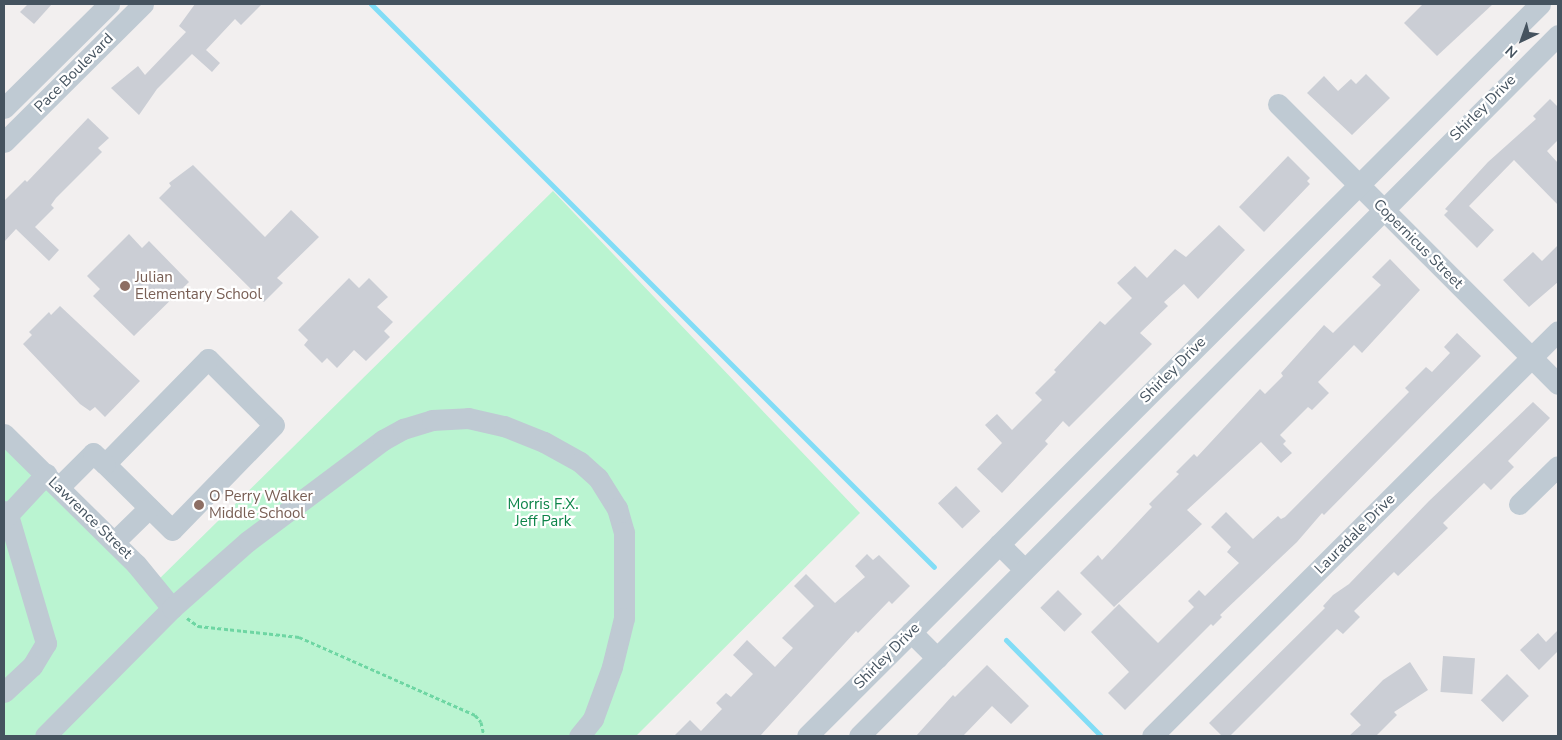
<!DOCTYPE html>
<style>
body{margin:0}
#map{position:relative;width:1562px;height:740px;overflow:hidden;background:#f2efef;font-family:"Nunito Sans",sans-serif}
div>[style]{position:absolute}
.green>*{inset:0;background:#baf4d1}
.stream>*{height:5px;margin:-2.5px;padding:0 2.5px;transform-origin:2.5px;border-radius:2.5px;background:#82ddf6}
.building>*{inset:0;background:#cbced5;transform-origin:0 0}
.path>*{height:3px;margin-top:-1.5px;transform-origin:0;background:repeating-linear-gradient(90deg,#6ed6a3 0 4px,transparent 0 6.5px)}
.minor>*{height:21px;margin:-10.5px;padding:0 10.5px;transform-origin:10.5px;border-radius:10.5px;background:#bfcad3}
.dots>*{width:14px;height:14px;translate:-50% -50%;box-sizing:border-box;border:2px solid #fff;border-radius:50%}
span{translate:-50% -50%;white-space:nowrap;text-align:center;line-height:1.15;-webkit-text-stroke:4.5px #fff;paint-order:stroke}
.street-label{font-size:15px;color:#45535f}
.education-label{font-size:15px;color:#785e54}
.left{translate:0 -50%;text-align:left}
.park-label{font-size:15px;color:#0d8449}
.frame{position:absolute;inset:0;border:5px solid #45535f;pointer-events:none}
.north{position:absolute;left:1497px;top:15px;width:50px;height:50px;-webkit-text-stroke:4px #fff;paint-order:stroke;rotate:222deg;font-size:14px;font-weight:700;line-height:20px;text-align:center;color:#45535f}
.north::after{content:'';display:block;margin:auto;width:18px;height:22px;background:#45535f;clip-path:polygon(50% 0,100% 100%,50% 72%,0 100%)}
</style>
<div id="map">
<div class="green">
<div style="clip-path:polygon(553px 191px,860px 513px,636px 736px,4px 736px,4px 435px,153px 585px)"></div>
</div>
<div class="stream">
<div style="left:371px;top:4px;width:796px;rotate:45deg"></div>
<div style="left:1006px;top:640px;width:135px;rotate:45.3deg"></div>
</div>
<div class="building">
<div style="clip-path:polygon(52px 4px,34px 24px,20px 12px,28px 4px)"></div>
<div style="clip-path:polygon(195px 4px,262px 4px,241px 25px,235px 19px,206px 50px,220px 63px,212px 72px,192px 54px,157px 89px,139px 115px,111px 88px,138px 66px,145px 75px,186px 32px,179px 26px)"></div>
<div style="clip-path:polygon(1423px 4px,1493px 4px,1437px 56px,1404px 23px)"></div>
<div style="clip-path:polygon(1366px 74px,1390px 98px,1352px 135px,1307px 93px,1324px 76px,1338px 91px,1351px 79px,1356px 84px)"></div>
<div style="clip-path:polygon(1550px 99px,1558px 107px,1558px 140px,1547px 151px,1558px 163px,1558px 205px,1514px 160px,1469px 206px,1494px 230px,1477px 248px,1444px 215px,1448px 211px,1445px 209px,1488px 162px,1536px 119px,1533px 116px)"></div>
<div style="clip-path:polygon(88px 118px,109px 138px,98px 148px,102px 152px,56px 198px,51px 205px,54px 208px,35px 227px,59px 250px,49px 261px,16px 229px,4px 242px,4px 201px,25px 180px,27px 182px)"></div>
<div style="clip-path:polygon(1288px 156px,1310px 178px,1307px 181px,1310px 184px,1264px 232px,1239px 207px)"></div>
<div style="clip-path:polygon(193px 165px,265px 237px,291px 210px,319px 237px,277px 278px,283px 283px,264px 302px,159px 198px,171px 186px,169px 183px)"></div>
<div style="clip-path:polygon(1219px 225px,1245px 250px,1198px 299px,1184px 284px,1164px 302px,1168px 306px,1140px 333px,1152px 344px,1069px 427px,1063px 421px,1045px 441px,1048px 444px,1002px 493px,977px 469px,1002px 443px,985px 425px,997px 414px,1012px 430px,1042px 400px,1035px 393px,1056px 372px,1054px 370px,1100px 321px,1105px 325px,1132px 298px,1117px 283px,1135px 266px,1147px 278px,1175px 249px,1186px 257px)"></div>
<div style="clip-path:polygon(129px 234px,142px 248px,149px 241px,189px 282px,134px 336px,93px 296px,100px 289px,87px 276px)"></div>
<div style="clip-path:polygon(1558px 245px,1558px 282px,1529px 307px,1503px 280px,1533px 252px,1542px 261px)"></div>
<div style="clip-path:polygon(1390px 259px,1420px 290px,1362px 353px,1354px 345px,1318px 382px,1329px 393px,1312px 410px,1308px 407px,1280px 435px,1286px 441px,1283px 444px,1292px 453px,1281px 463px,1261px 442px,1187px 510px,1202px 524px,1114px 607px,1080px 573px,1098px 555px,1102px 560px,1149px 510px,1152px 507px,1149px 504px,1179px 474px,1176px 472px,1194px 454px,1197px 457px,1260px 389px,1265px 394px,1283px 376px,1281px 373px,1324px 325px,1333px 333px,1381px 285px,1372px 277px)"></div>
<div style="clip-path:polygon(349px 278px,359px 288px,369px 278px,388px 297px,377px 307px,393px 322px,384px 331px,390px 337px,366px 361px,354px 350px,337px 368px,327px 358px,322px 363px,304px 345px,308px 340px,298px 330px)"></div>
<div style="clip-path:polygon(60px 306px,140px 381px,105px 417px,95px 407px,90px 411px,80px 404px,23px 344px,32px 335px,29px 332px,49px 312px,51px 315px)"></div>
<div style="clip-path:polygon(1457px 333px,1481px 356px,1324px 515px,1322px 513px,1297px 542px,1220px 615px,1222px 617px,1213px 626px,1211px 624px,1125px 710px,1108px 693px,1129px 672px,1091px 632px,1119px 604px,1158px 643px,1194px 607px,1188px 601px,1199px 590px,1205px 596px,1239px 563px,1227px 552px,1231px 547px,1211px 527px,1226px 512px,1253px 539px,1278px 516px,1281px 519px,1285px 517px,1409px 392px,1405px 388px,1426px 367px,1432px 372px,1450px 353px,1444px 347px)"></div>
<div style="clip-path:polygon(1533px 402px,1550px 418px,1508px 461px,1514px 467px,1491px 490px,1484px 483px,1443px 523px,1448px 528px,1398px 576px,1394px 572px,1354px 611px,1360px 617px,1343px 634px,1337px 629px,1230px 736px,1222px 736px,1209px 723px,1325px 608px,1323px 606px,1333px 595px,1349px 584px,1429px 501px)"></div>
<div style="left:956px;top:486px;width:35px;height:25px;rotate:46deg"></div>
<div style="clip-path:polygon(867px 554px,873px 560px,879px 555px,910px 586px,892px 604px,889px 601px,858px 633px,856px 631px,760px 736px,674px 736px,690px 720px,701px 731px,722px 709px,716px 703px,726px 693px,731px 697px,753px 674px,733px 655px,747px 640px,775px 667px,793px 648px,782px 638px,814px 606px,794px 586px,806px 574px,835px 603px,865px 577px,855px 566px)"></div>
<div style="left:1058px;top:590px;width:34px;height:25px;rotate:45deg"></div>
<div style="clip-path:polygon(1558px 630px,1558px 651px,1539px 670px,1520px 650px,1538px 633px,1546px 642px)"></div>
<div style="left:1443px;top:656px;width:32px;height:36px;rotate:4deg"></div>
<div style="clip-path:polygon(1410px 662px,1428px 690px,1394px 712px,1397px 715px,1376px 736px,1349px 736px,1361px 725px,1350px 714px,1383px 680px)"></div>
<div style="clip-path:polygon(987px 665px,1029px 706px,1011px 724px,992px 706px,963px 736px,916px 736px,953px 695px,955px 697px)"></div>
<div style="left:1507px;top:674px;width:31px;height:37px;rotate:45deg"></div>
</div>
<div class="path">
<div style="left:187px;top:618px;width:14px;rotate:36deg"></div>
<div style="left:198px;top:626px;width:102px;rotate:6.2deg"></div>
<div style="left:299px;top:637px;width:193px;rotate:23.9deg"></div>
<div style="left:475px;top:715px;width:9px;rotate:49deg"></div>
<div style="left:481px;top:722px;width:14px;rotate:78deg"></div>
</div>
<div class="minor">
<div style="left:1278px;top:104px;width:396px;rotate:45deg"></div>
<div style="left:4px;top:108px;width:148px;rotate:-44.7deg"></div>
<div style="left:4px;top:142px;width:196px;rotate:-44.8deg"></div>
<div style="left:208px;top:359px;width:93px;rotate:45deg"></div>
<div style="left:274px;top:425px;width:146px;rotate:134.2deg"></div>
<div style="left:172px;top:530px;width:94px;rotate:-135.4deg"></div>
<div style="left:105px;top:464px;width:147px;rotate:-45.6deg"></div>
<div style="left:4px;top:434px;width:185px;rotate:44.6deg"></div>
<div style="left:136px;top:564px;width:57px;rotate:50.7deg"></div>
<div style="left:59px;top:487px;width:48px;rotate:-45deg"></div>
<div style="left:93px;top:453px;width:16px;rotate:43deg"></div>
<div style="left:1519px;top:504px;width:54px;rotate:-44.3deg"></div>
<div style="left:4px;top:511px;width:6px;rotate:45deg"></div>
<div style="left:8px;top:515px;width:134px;rotate:73.5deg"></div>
<div style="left:46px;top:643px;width:27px;rotate:121deg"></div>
<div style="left:32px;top:666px;width:38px;rotate:137deg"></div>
<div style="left:4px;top:519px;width:62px;rotate:-47deg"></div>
<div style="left:114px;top:542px;width:49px;rotate:-44.2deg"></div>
<div style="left:999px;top:544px;width:35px;rotate:45deg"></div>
<div style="left:911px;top:632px;width:37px;rotate:45deg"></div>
<div style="left:45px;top:736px;width:180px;rotate:-45.2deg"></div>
<div style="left:172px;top:608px;width:101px;rotate:-41.4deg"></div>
<div style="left:248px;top:541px;width:169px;rotate:-36.8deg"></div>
<div style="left:383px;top:440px;width:23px;rotate:-29deg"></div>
<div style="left:403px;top:429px;width:30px;rotate:-17deg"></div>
<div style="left:432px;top:420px;width:36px;rotate:-3deg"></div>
<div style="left:468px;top:418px;width:37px;rotate:13deg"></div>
<div style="left:504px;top:426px;width:43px;rotate:21.8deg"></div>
<div style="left:544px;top:442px;width:41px;rotate:29.1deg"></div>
<div style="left:580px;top:462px;width:24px;rotate:42deg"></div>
<div style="left:598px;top:478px;width:36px;rotate:58deg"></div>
<div style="left:617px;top:508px;width:25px;rotate:74deg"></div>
<div style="left:624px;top:532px;width:86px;rotate:90deg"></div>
<div style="left:624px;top:618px;width:50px;rotate:103.8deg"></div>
<div style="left:612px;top:667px;width:55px;rotate:110.1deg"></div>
<div style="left:593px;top:719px;width:22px;rotate:129deg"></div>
<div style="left:807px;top:736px;width:1036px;rotate:-44.96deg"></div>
<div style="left:859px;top:736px;width:990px;rotate:-45.08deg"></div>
<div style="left:1152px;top:736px;width:573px;rotate:-44.93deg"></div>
</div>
<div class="dots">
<div style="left:125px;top:286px;background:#8d6e63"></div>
<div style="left:199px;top:505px;background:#8d6e63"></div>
</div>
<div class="street-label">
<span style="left:74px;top:73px;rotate:-45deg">Pace Boulevard</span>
<span style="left:1483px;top:108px;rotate:-45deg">Shirley Drive</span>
<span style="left:1418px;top:244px;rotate:45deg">Copernicus Street</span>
<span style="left:1173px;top:370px;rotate:-45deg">Shirley Drive</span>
<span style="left:90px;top:518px;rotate:44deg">Lawrence Street</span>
<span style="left:1355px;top:534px;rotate:-45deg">Lauradale Drive</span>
<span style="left:887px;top:656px;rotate:-45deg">Shirley Drive</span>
</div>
<div class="education-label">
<span class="left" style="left:135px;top:286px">Julian<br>Elementary School</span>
<span class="left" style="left:209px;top:505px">O Perry Walker<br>Middle School</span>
</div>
<div class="park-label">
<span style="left:543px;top:513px">Morris F.X.<br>Jeff Park</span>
</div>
<div class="frame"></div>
<div class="north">N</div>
</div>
